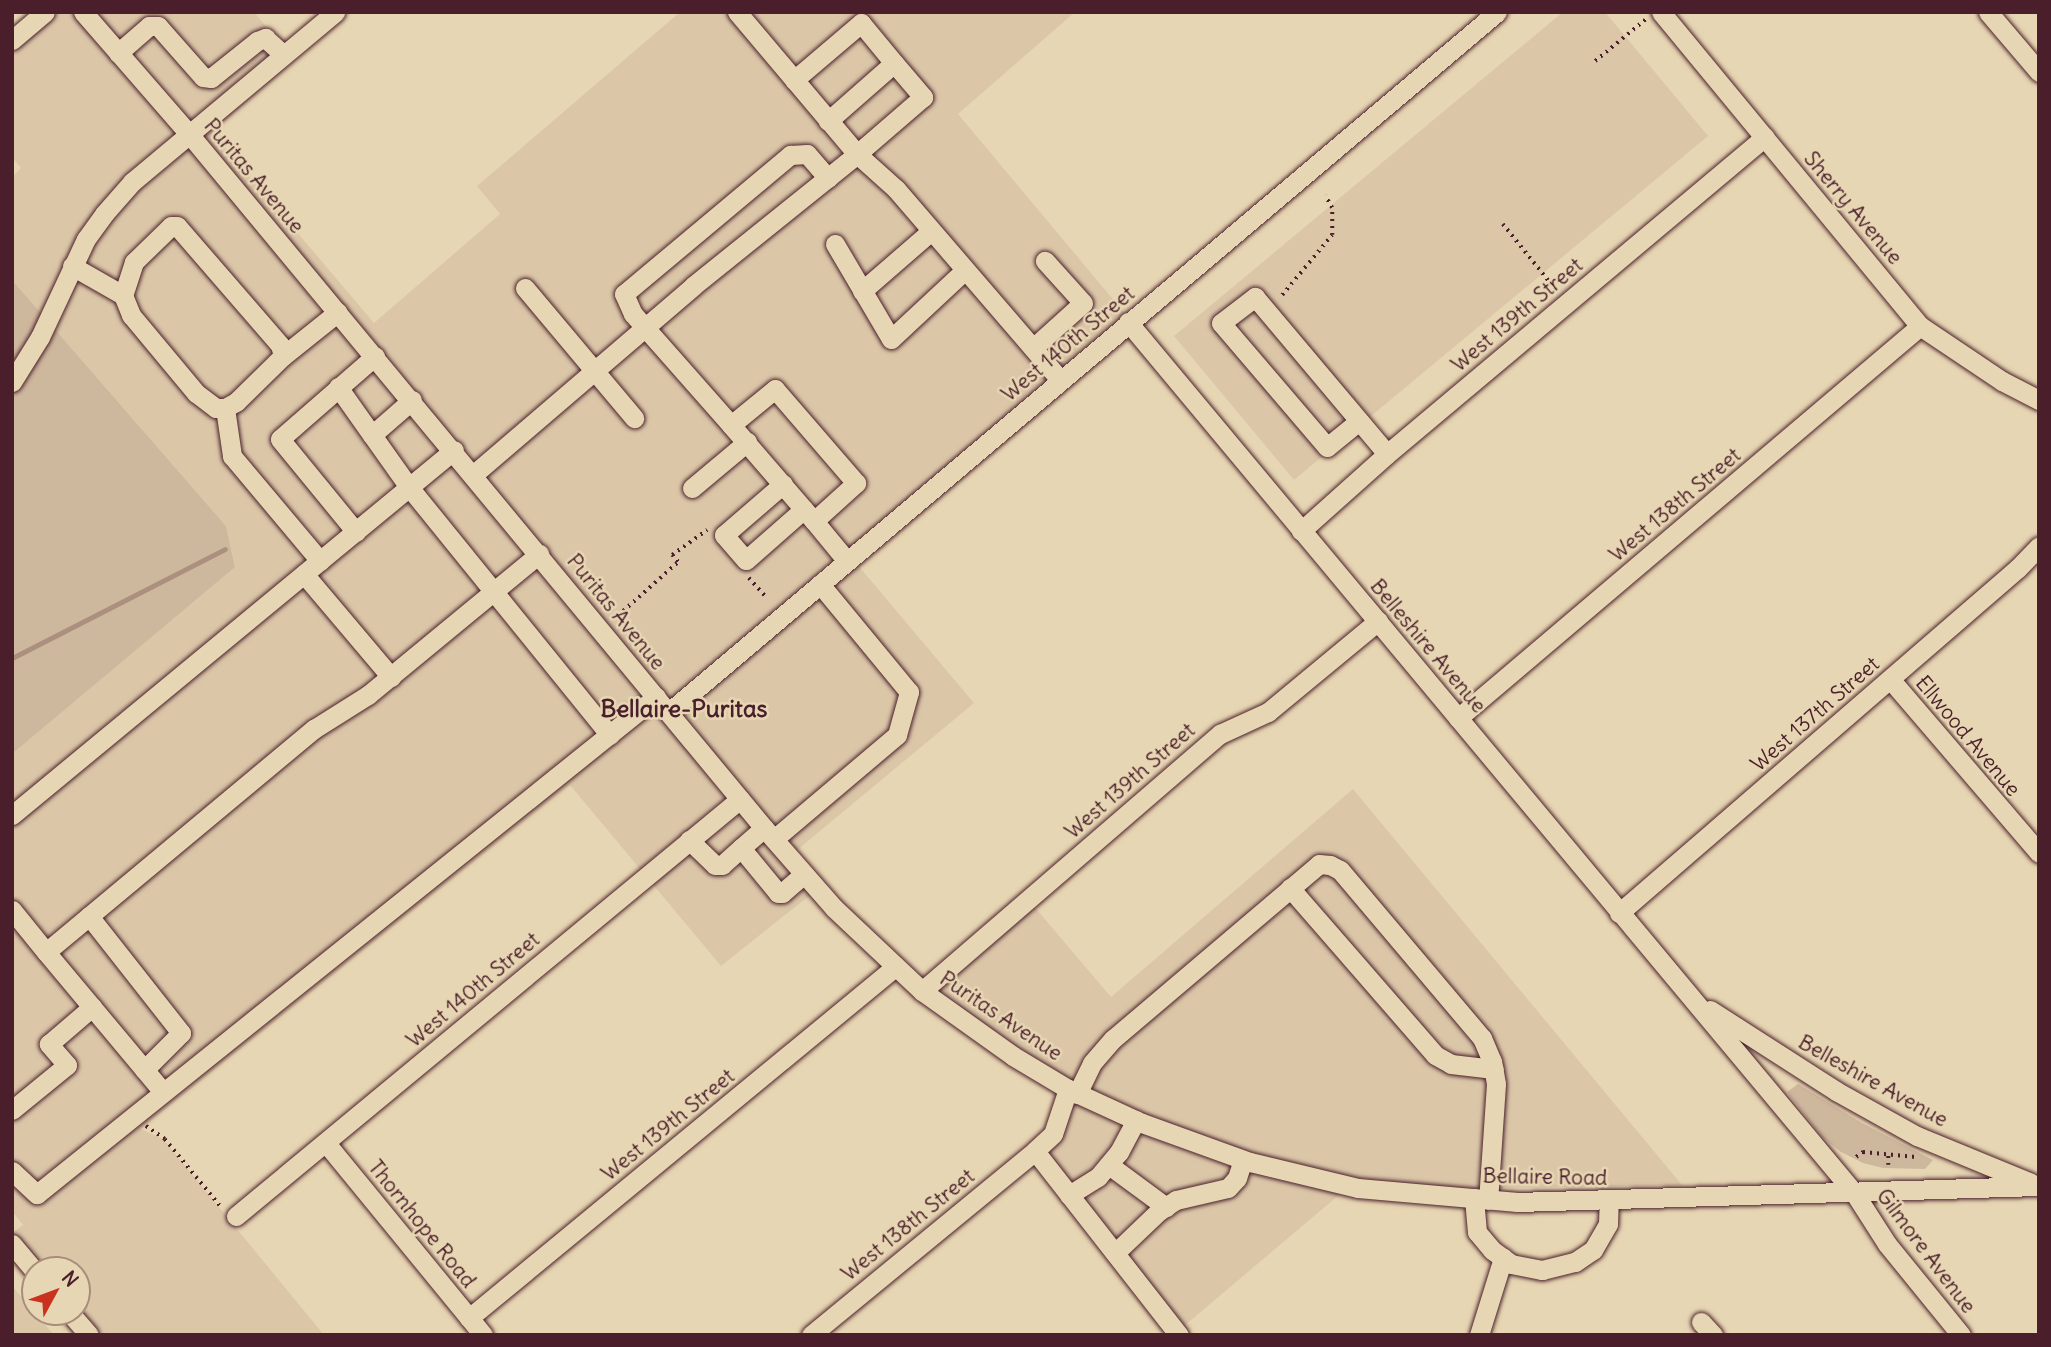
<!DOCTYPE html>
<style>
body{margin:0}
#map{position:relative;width:2051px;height:1347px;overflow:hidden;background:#e7d6b3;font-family:Delius,sans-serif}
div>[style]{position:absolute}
.built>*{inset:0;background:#dbc7a8}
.green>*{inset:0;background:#ceb89d}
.stream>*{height:5px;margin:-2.5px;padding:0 2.5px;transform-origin:2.5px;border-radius:2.5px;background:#ac907f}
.path>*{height:3.5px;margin-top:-1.75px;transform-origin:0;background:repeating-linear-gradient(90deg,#4a1f2b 0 2px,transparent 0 7px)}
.roads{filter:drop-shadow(0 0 2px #4a1f2b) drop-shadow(0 0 2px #4a1f2b)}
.minor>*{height:19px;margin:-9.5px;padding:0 9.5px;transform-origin:9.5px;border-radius:9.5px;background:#e7d6b3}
span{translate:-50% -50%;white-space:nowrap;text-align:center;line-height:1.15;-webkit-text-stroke:5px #e7d6b3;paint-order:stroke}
.street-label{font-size:21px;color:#4a1f2b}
.quarter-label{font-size:24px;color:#4a1f2b;font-weight:700}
.frame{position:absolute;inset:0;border:14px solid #4a1f2b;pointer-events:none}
.north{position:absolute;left:21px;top:1256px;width:70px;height:70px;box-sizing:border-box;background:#e7d6b3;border:2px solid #a88d7d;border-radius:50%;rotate:49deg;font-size:19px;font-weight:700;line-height:28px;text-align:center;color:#4a1f2b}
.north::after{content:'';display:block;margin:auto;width:24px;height:32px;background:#c8321e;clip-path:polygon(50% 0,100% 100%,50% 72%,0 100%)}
</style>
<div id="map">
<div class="built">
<div style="clip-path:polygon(59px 12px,254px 12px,294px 60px,212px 132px,374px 323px,500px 214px,477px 186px,680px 12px,1075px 12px,958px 114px,1127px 316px,846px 551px,974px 703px,796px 851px,824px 884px,721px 966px,570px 785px,141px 1129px,163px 1139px,324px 1335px,89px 1335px,77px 1312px,77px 1270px,35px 1270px,12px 1244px,12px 1233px,23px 1225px,12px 1211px,12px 754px,235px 566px,226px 526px,12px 280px,12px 177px,21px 168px,12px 157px,12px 50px)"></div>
<div style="clip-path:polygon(1563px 12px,1605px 12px,1708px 136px,1294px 480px,1174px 336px)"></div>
<div style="clip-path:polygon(1353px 789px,1682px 1185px,1442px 1189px,1358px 1179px,1184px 1326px,1036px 1141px,1046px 1133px,1061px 1078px,929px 991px,1032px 904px,1111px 997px)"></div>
<div style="clip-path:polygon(12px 1286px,54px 1335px,12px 1335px)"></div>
</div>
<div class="green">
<div style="clip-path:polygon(12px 280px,226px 526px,235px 567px,12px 754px)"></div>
<div style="clip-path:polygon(1798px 1084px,1862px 1123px,1933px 1160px,1925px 1169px,1883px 1168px,1863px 1163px,1841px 1152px,1822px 1137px,1787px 1092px)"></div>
</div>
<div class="stream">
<div style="left:12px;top:658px;width:239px;rotate:-27.1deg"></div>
</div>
<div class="path">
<div style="left:1595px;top:61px;width:66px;rotate:-39.5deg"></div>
<div style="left:1503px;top:224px;width:85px;rotate:51.2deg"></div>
<div style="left:1282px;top:295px;width:78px;rotate:-50.2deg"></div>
<div style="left:1332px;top:235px;width:27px;rotate:-90deg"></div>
<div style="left:1332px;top:208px;width:14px;rotate:-120deg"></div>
<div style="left:749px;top:578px;width:25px;rotate:48deg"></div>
<div style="left:623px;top:611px;width:74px;rotate:-41.7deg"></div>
<div style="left:678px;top:562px;width:9px;rotate:-131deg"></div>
<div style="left:672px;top:555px;width:43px;rotate:-35.5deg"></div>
<div style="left:146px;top:1126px;width:23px;rotate:34deg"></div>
<div style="left:165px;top:1139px;width:88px;rotate:50.5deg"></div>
<div style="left:1856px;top:1157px;width:9px;rotate:-36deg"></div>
<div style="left:1863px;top:1152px;width:53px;rotate:5.4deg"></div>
<div style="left:1888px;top:1165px;width:11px;rotate:-90deg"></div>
</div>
<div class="roads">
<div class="minor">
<div style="left:83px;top:12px;width:163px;rotate:49deg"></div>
<div style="left:190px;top:135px;width:900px;rotate:50.37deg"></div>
<div style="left:764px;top:828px;width:106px;rotate:48.8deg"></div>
<div style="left:834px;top:908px;width:121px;rotate:43.3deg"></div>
<div style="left:922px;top:991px;width:112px;rotate:35.5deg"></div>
<div style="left:1013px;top:1056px;width:64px;rotate:31deg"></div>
<div style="left:1068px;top:1089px;width:81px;rotate:24.7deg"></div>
<div style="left:1142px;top:1123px;width:115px;rotate:19.9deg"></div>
<div style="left:1250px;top:1162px;width:111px;rotate:13.5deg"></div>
<div style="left:1358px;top:1188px;width:160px;rotate:5deg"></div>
<div style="left:1517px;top:1202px;width:522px;rotate:-1.76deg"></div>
<div style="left:1661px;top:12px;width:407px;rotate:50.5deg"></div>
<div style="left:1920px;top:326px;width:99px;rotate:33.9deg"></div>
<div style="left:2002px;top:381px;width:42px;rotate:27.2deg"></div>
<div style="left:1988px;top:12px;width:79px;rotate:49.6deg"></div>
<div style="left:12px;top:40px;width:43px;rotate:-40.3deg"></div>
<div style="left:118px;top:53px;width:41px;rotate:-41.1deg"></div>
<div style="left:149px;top:26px;width:9px"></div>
<div style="left:158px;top:26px;width:68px;rotate:48.6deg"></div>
<div style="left:203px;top:77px;width:8px;rotate:7deg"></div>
<div style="left:211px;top:78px;width:59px;rotate:-38.8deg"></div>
<div style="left:257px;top:41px;width:9px;rotate:-21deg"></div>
<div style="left:265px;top:38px;width:25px;rotate:42deg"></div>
<div style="left:894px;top:63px;width:45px;rotate:49.5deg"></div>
<div style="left:923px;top:97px;width:87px;rotate:139.2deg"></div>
<div style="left:857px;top:154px;width:52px;rotate:41.9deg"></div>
<div style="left:896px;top:189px;width:252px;rotate:49.3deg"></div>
<div style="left:794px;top:80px;width:88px;rotate:-40.4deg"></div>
<div style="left:861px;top:23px;width:52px;rotate:50.5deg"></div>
<div style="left:894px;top:63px;width:88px;rotate:138.7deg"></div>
<div style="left:835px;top:244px;width:110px;rotate:59.5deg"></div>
<div style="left:891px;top:339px;width:101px;rotate:-43deg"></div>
<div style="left:72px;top:266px;width:59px;rotate:29.6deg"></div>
<div style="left:123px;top:295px;width:22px;rotate:68deg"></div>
<div style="left:131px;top:315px;width:102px;rotate:50.2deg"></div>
<div style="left:196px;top:393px;width:25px;rotate:37deg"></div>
<div style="left:216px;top:408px;width:9px"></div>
<div style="left:225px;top:408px;width:13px;rotate:-29deg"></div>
<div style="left:236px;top:402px;width:66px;rotate:-44.4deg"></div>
<div style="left:283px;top:356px;width:11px;rotate:-105deg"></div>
<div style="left:280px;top:345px;width:157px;rotate:-130.9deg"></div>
<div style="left:177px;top:226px;width:6px;rotate:180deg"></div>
<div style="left:171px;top:226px;width:52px;rotate:135.8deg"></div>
<div style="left:134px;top:262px;width:35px;rotate:108deg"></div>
<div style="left:525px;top:288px;width:170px;rotate:50deg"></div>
<div style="left:862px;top:291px;width:91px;rotate:-41deg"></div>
<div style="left:1128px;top:322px;width:1135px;rotate:50.18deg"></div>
<div style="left:1855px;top:1194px;width:59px;rotate:57.4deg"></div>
<div style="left:1887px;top:1244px;width:117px;rotate:50.9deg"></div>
<div style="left:1033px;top:348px;width:67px;rotate:-42deg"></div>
<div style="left:1083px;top:303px;width:57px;rotate:-132.1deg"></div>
<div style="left:283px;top:356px;width:70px;rotate:-38.7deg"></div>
<div style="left:12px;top:382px;width:53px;rotate:-58.1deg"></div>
<div style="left:40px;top:337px;width:108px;rotate:-64.9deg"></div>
<div style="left:86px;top:239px;width:31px;rotate:-54deg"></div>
<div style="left:104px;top:214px;width:43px;rotate:-48.8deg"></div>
<div style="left:132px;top:182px;width:265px;rotate:-39.9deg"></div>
<div style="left:338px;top:387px;width:59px;rotate:54.7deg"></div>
<div style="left:412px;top:400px;width:53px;rotate:138.8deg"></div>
<div style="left:372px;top:435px;width:64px;rotate:54.6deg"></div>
<div style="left:409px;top:487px;width:319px;rotate:51deg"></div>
<div style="left:225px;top:408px;width:49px;rotate:81.7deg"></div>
<div style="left:232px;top:456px;width:137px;rotate:50deg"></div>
<div style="left:1359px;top:421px;width:41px;rotate:140.9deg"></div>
<div style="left:1327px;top:447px;width:163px;rotate:-130.5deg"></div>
<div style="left:1221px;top:323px;width:43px;rotate:-37.4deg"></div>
<div style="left:1255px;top:297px;width:205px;rotate:49.9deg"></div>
<div style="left:731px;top:425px;width:127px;rotate:49.2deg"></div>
<div style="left:814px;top:521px;width:57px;rotate:-42.1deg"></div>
<div style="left:856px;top:483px;width:124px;rotate:-130.8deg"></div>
<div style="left:775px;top:389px;width:57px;rotate:140.7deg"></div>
<div style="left:731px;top:425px;width:148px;rotate:-131.4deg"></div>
<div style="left:633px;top:314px;width:22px;rotate:-114deg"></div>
<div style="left:624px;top:294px;width:217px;rotate:-39.9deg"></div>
<div style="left:790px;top:155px;width:17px;rotate:-3deg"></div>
<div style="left:807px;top:154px;width:32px;rotate:49deg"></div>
<div style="left:474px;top:474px;width:289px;rotate:-40.6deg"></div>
<div style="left:693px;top:286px;width:211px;rotate:-38.8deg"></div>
<div style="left:857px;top:154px;width:186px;rotate:-130.2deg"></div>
<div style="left:783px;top:484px;width:78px;rotate:139.2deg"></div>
<div style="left:724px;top:535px;width:33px;rotate:49deg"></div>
<div style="left:746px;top:560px;width:77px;rotate:-41.3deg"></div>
<div style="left:692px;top:488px;width:72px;rotate:-39.9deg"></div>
<div style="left:814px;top:521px;width:52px;rotate:50.5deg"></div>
<div style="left:1301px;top:531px;width:115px;rotate:-41.8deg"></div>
<div style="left:1387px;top:454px;width:493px;rotate:-40deg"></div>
<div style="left:356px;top:532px;width:120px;rotate:-129.3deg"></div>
<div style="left:280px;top:439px;width:126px;rotate:-41.1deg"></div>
<div style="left:304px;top:574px;width:135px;rotate:49.8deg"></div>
<div style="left:1890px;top:679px;width:229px;rotate:49.4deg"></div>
<div style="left:669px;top:712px;width:1084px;rotate:-40.21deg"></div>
<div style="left:1458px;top:718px;width:606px;rotate:-40.31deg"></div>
<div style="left:12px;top:815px;width:573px;rotate:-39.55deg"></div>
<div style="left:764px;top:828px;width:30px;rotate:139deg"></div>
<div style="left:741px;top:848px;width:58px;rotate:50.6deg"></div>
<div style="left:778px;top:893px;width:4px"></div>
<div style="left:782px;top:893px;width:29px;rotate:-41deg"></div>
<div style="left:774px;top:839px;width:161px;rotate:-40.2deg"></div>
<div style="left:897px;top:735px;width:45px;rotate:-74.4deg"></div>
<div style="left:909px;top:692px;width:140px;rotate:-129.5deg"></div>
<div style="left:689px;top:840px;width:36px;rotate:44deg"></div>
<div style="left:715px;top:865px;width:7px"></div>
<div style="left:722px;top:865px;width:25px;rotate:-42deg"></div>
<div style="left:1290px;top:888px;width:221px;rotate:49deg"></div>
<div style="left:1435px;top:1055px;width:18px;rotate:29deg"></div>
<div style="left:1451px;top:1064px;width:43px;rotate:6.6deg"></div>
<div style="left:12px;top:910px;width:54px;rotate:51deg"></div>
<div style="left:46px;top:952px;width:349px;rotate:-39.8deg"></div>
<div style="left:314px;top:729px;width:64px;rotate:-32.2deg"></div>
<div style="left:368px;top:695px;width:222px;rotate:-39.5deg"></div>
<div style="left:1619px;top:913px;width:527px;rotate:-40.85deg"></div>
<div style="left:2018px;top:568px;width:30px;rotate:-46deg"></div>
<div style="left:89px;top:916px;width:149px;rotate:51.8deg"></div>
<div style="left:181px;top:1033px;width:52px;rotate:135deg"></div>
<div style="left:46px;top:952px;width:182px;rotate:50.1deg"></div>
<div style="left:922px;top:991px;width:394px;rotate:-40.8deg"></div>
<div style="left:1220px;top:734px;width:53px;rotate:-24.6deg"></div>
<div style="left:1268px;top:712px;width:143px;rotate:-39.6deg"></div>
<div style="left:1710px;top:1010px;width:150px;rotate:32.7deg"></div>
<div style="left:1836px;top:1091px;width:93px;rotate:29.1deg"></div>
<div style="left:1917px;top:1136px;width:123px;rotate:22.4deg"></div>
<div style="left:1068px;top:1089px;width:47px;rotate:108.4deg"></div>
<div style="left:1053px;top:1134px;width:25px;rotate:137deg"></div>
<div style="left:1035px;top:1151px;width:234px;rotate:52deg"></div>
<div style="left:1077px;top:1094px;width:34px;rotate:-64deg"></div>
<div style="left:1092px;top:1063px;width:32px;rotate:-49deg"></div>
<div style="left:1113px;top:1039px;width:270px;rotate:-40.3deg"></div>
<div style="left:1319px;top:864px;width:11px;rotate:5deg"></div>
<div style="left:1330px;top:865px;width:11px;rotate:27deg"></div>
<div style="left:1340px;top:870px;width:220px;rotate:49.8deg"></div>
<div style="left:1482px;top:1038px;width:25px;rotate:67deg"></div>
<div style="left:1492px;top:1061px;width:23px;rotate:80deg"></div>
<div style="left:1496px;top:1084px;width:116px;rotate:93.9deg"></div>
<div style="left:12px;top:1110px;width:71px;rotate:-39.3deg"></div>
<div style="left:67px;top:1065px;width:28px;rotate:-131deg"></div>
<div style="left:49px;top:1044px;width:57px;rotate:-40.7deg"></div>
<div style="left:326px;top:1143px;width:248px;rotate:50.7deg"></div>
<div style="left:1109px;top:1165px;width:71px;rotate:36.4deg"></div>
<div style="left:12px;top:1171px;width:34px;rotate:43deg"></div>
<div style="left:37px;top:1194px;width:794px;rotate:-38.76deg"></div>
<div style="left:1069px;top:1195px;width:34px;rotate:-32deg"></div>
<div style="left:1098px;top:1177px;width:33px;rotate:-50deg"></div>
<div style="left:1119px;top:1152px;width:36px;rotate:-62deg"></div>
<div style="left:1474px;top:1198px;width:34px;rotate:85deg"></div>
<div style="left:1477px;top:1232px;width:23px;rotate:50deg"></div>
<div style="left:1492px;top:1250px;width:24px;rotate:36deg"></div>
<div style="left:1511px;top:1264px;width:32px;rotate:11deg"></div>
<div style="left:1542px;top:1270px;width:34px;rotate:-14deg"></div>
<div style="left:1575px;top:1262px;width:22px;rotate:-34deg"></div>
<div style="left:1593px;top:1250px;width:30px;rotate:-60deg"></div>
<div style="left:1608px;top:1224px;width:23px;rotate:-88deg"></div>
<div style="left:236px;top:1216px;width:654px;rotate:-39.6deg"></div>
<div style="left:12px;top:1244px;width:35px;rotate:50deg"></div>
<div style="left:1115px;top:1253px;width:61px;rotate:-43.7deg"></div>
<div style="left:1159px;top:1211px;width:20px;rotate:-33deg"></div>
<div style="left:1176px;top:1200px;width:53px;rotate:-13deg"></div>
<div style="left:1228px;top:1188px;width:13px;rotate:-48deg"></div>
<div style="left:1237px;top:1178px;width:19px;rotate:-72deg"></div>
<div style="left:69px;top:1312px;width:30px;rotate:49deg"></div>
<div style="left:469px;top:1318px;width:552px;rotate:-39.49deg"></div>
<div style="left:1701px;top:1322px;width:18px;rotate:47deg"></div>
<div style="left:811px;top:1335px;width:290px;rotate:-39.4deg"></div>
<div style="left:1479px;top:1335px;width:81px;rotate:-72.7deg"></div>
</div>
</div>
<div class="street-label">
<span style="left:254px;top:176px;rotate:50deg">Puritas Avenue</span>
<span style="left:1853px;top:208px;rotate:50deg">Sherry Avenue</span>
<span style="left:1517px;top:315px;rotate:-40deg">West 139th Street</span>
<span style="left:1068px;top:344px;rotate:-40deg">West 140th Street</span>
<span style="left:1675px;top:505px;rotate:-40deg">West 138th Street</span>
<span style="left:616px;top:612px;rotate:51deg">Puritas Avenue</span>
<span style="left:1428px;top:646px;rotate:50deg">Belleshire Avenue</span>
<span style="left:1815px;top:714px;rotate:-41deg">West 137th Street</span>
<span style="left:1968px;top:736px;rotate:50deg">Ellwood Avenue</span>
<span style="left:1130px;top:781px;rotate:-41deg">West 139th Street</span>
<span style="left:473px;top:990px;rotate:-40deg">West 140th Street</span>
<span style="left:1001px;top:1016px;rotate:34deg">Puritas Avenue</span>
<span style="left:1873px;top:1081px;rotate:29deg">Belleshire Avenue</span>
<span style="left:668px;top:1125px;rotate:-39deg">West 139th Street</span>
<span style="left:1545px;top:1177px;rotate:1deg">Bellaire Road</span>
<span style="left:422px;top:1224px;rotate:51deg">Thornhope Road</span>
<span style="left:908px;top:1225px;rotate:-39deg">West 138th Street</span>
<span style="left:1926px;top:1251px;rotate:53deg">Gilmore Avenue</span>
</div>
<div class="quarter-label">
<span style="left:684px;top:709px">Bellaire-Puritas</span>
</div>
<div class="frame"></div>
<div class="north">N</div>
</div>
